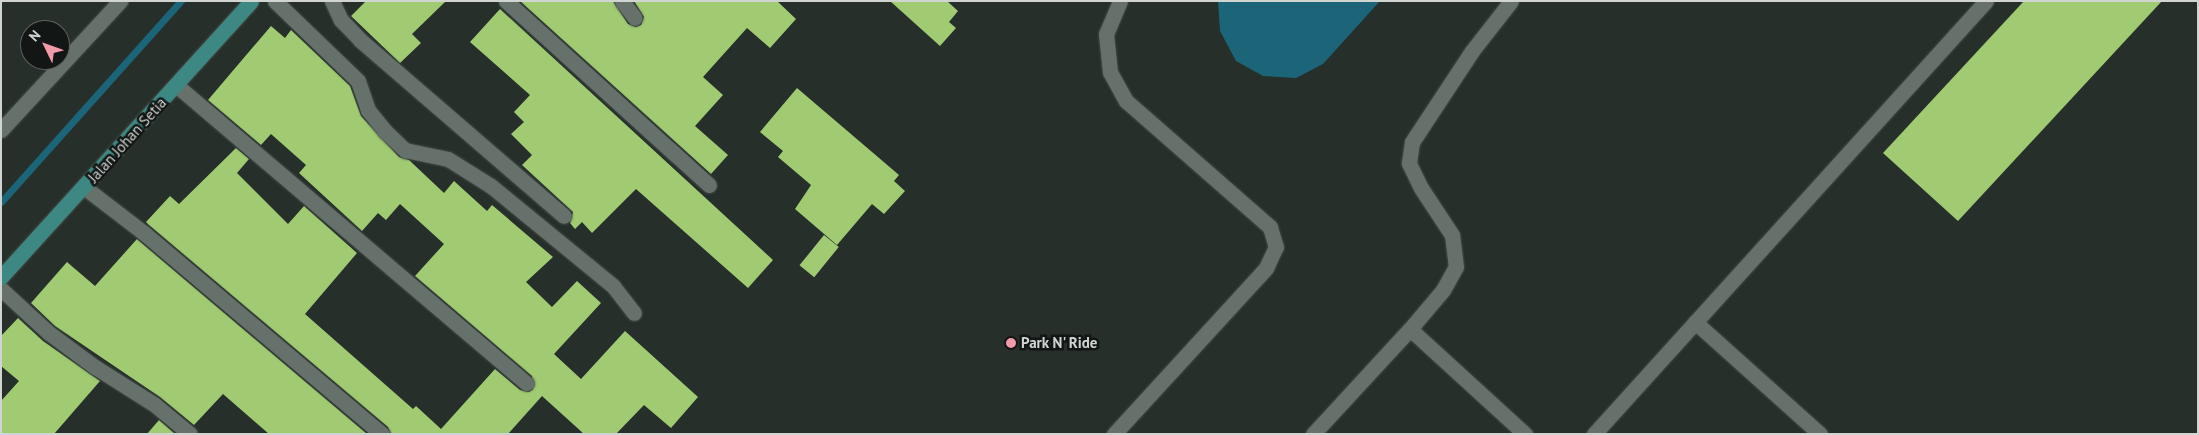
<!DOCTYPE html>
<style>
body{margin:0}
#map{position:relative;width:2199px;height:435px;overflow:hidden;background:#262f2a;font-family:"PT Sans",sans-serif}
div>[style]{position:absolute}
.water>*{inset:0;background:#1c6478}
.stream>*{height:7px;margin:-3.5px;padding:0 3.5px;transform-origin:3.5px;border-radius:3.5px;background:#1c6478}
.building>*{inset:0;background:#a0cb72;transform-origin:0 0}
.roads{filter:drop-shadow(0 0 1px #454c48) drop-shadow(0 0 1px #454c48)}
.minor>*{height:15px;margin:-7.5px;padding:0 7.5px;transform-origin:7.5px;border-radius:7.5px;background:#67716b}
.major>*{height:15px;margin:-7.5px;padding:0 7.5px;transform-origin:7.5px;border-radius:7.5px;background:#3d8882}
.dots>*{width:14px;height:14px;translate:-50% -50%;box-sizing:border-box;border:2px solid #121614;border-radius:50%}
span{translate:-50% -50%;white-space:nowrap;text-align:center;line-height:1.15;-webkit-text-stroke:5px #121614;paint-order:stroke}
.street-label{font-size:15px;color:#d0d5d2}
.poi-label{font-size:15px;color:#d0d5d2;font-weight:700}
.left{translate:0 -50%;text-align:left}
.frame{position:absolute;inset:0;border:2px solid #d0d5d2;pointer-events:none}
.north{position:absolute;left:20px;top:20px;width:50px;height:50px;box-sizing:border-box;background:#121614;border:1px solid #5e6260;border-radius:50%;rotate:312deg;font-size:14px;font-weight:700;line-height:20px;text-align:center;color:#d0d5d2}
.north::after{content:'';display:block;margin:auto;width:18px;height:22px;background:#f39aa8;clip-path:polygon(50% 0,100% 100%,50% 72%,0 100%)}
</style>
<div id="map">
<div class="water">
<div style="clip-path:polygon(1218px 1px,1380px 1px,1323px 64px,1296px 78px,1263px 76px,1236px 61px,1220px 31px)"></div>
</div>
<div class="stream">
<div style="left:1px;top:202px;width:270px;rotate:-48.2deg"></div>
</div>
<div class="building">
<div style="clip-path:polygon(366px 1px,446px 1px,412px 34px,421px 43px,400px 63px,351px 16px)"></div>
<div style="clip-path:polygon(520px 1px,613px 1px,628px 24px,636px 27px,641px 25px,644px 17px,634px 1px,777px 1px,796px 19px,770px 48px,747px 28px,703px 77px,723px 95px,695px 126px,728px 155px,711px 174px)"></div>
<div style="clip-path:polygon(890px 1px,947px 1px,958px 11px,949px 22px,956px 28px,940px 46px)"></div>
<div style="clip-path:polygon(2024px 1px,2162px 1px,1958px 221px,1883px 153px)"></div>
<div style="clip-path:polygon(500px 9px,773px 260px,748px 288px,636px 189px,592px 233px,582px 222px,575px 229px,570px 223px,573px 212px,522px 165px,532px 155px,511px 134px,524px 122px,514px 112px,530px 95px,470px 42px)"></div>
<div style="clip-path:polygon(271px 26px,285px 38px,291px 30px,350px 86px,361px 116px,399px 157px,409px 160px,444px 193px,454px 181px,487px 211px,492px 205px,553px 257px,526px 282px,552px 307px,577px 281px,601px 303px,554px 354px,581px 379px,625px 331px,698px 397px,671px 428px,644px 405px,616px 434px,584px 434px,542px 396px,508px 434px,391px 434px,388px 427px,149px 225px,146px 222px,170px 196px,179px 204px,236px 148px,249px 159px,237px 173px,288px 224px,304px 206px,357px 253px,305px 314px,413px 409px,416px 406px,441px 429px,495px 369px,520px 390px,529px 392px,533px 389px,532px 376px,415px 276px,444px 244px,400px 204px,386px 220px,378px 213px,362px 231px,299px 173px,306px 165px,271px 134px,261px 145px,208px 100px)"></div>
<div style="clip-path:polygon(797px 88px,899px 175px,894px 181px,905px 191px,884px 214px,872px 204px,837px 245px,795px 209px,811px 185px,778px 157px,783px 151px,760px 132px)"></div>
<div style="left:824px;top:235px;width:19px;height:39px;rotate:39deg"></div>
<div style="clip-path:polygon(137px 239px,138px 240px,367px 434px,269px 434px,223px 394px,194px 425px,160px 397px,55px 326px,31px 303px,67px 262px,95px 286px)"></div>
<div style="clip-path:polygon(18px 318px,43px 341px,100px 381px,54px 434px,1px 434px,1px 401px,19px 381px,1px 366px,1px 336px)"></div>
<div style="clip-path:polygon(159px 420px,175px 434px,147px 434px)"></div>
</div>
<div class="roads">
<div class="minor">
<div style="left:275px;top:1px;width:115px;rotate:43.9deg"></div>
<div style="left:358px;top:81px;width:31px;rotate:71deg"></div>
<div style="left:368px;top:110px;width:27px;rotate:51deg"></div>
<div style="left:385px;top:131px;width:28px;rotate:44deg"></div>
<div style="left:405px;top:150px;width:44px;rotate:11.8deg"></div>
<div style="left:448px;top:159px;width:51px;rotate:32.1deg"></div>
<div style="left:491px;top:186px;width:158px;rotate:39.3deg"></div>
<div style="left:613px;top:286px;width:34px;rotate:52deg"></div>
<div style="left:332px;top:1px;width:21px;rotate:65deg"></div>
<div style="left:341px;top:20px;width:28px;rotate:46deg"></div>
<div style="left:360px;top:40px;width:269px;rotate:40.8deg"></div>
<div style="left:506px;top:1px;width:274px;rotate:42.2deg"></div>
<div style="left:622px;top:1px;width:21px;rotate:53deg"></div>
<div style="left:176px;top:85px;width:460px;rotate:40.4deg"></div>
<div style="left:1px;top:130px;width:176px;rotate:-47.3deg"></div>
<div style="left:84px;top:187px;width:76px;rotate:37.5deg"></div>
<div style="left:144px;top:233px;width:312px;rotate:40.2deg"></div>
<div style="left:1px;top:289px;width:65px;rotate:42.5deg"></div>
<div style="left:49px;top:333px;width:57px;rotate:36.5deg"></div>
<div style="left:95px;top:367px;width:71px;rotate:32.3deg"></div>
<div style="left:155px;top:405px;width:45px;rotate:39.6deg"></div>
<div style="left:1695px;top:322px;width:168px;rotate:41.9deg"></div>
<div style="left:1410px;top:329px;width:156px;rotate:42.4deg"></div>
<div style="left:1114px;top:434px;width:225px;rotate:-47.5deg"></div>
<div style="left:1266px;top:268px;width:23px;rotate:-65deg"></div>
<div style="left:1276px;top:247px;width:21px;rotate:-107deg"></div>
<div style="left:1270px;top:227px;width:191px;rotate:-138.8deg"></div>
<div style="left:1126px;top:101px;width:33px;rotate:-119deg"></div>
<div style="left:1110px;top:72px;width:38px;rotate:-96deg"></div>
<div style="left:1106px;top:34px;width:36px;rotate:-67deg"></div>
<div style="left:1313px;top:434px;width:143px;rotate:-47.3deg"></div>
<div style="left:1410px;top:329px;width:51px;rotate:-49.8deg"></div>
<div style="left:1443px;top:290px;width:26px;rotate:-61deg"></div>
<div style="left:1456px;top:267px;width:32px;rotate:-97deg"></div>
<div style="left:1452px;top:235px;width:56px;rotate:-123.4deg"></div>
<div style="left:1421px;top:188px;width:28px;rotate:-116deg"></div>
<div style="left:1409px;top:163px;width:21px;rotate:-82deg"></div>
<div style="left:1412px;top:142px;width:109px;rotate:-56.6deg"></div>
<div style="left:1472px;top:51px;width:63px;rotate:-52deg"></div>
<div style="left:1594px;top:434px;width:584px;rotate:-47.85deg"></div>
</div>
<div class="major">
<div style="left:1px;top:277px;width:372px;rotate:-47.8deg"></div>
</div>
</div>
<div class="dots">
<div style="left:1011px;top:343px;background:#f39aa8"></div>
</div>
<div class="street-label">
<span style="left:127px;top:140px;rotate:-48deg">Jalan Johan Setia</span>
</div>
<div class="poi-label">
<span class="left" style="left:1021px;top:343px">Park N' Ride</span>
</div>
<div class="frame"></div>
<div class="north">N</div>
</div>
